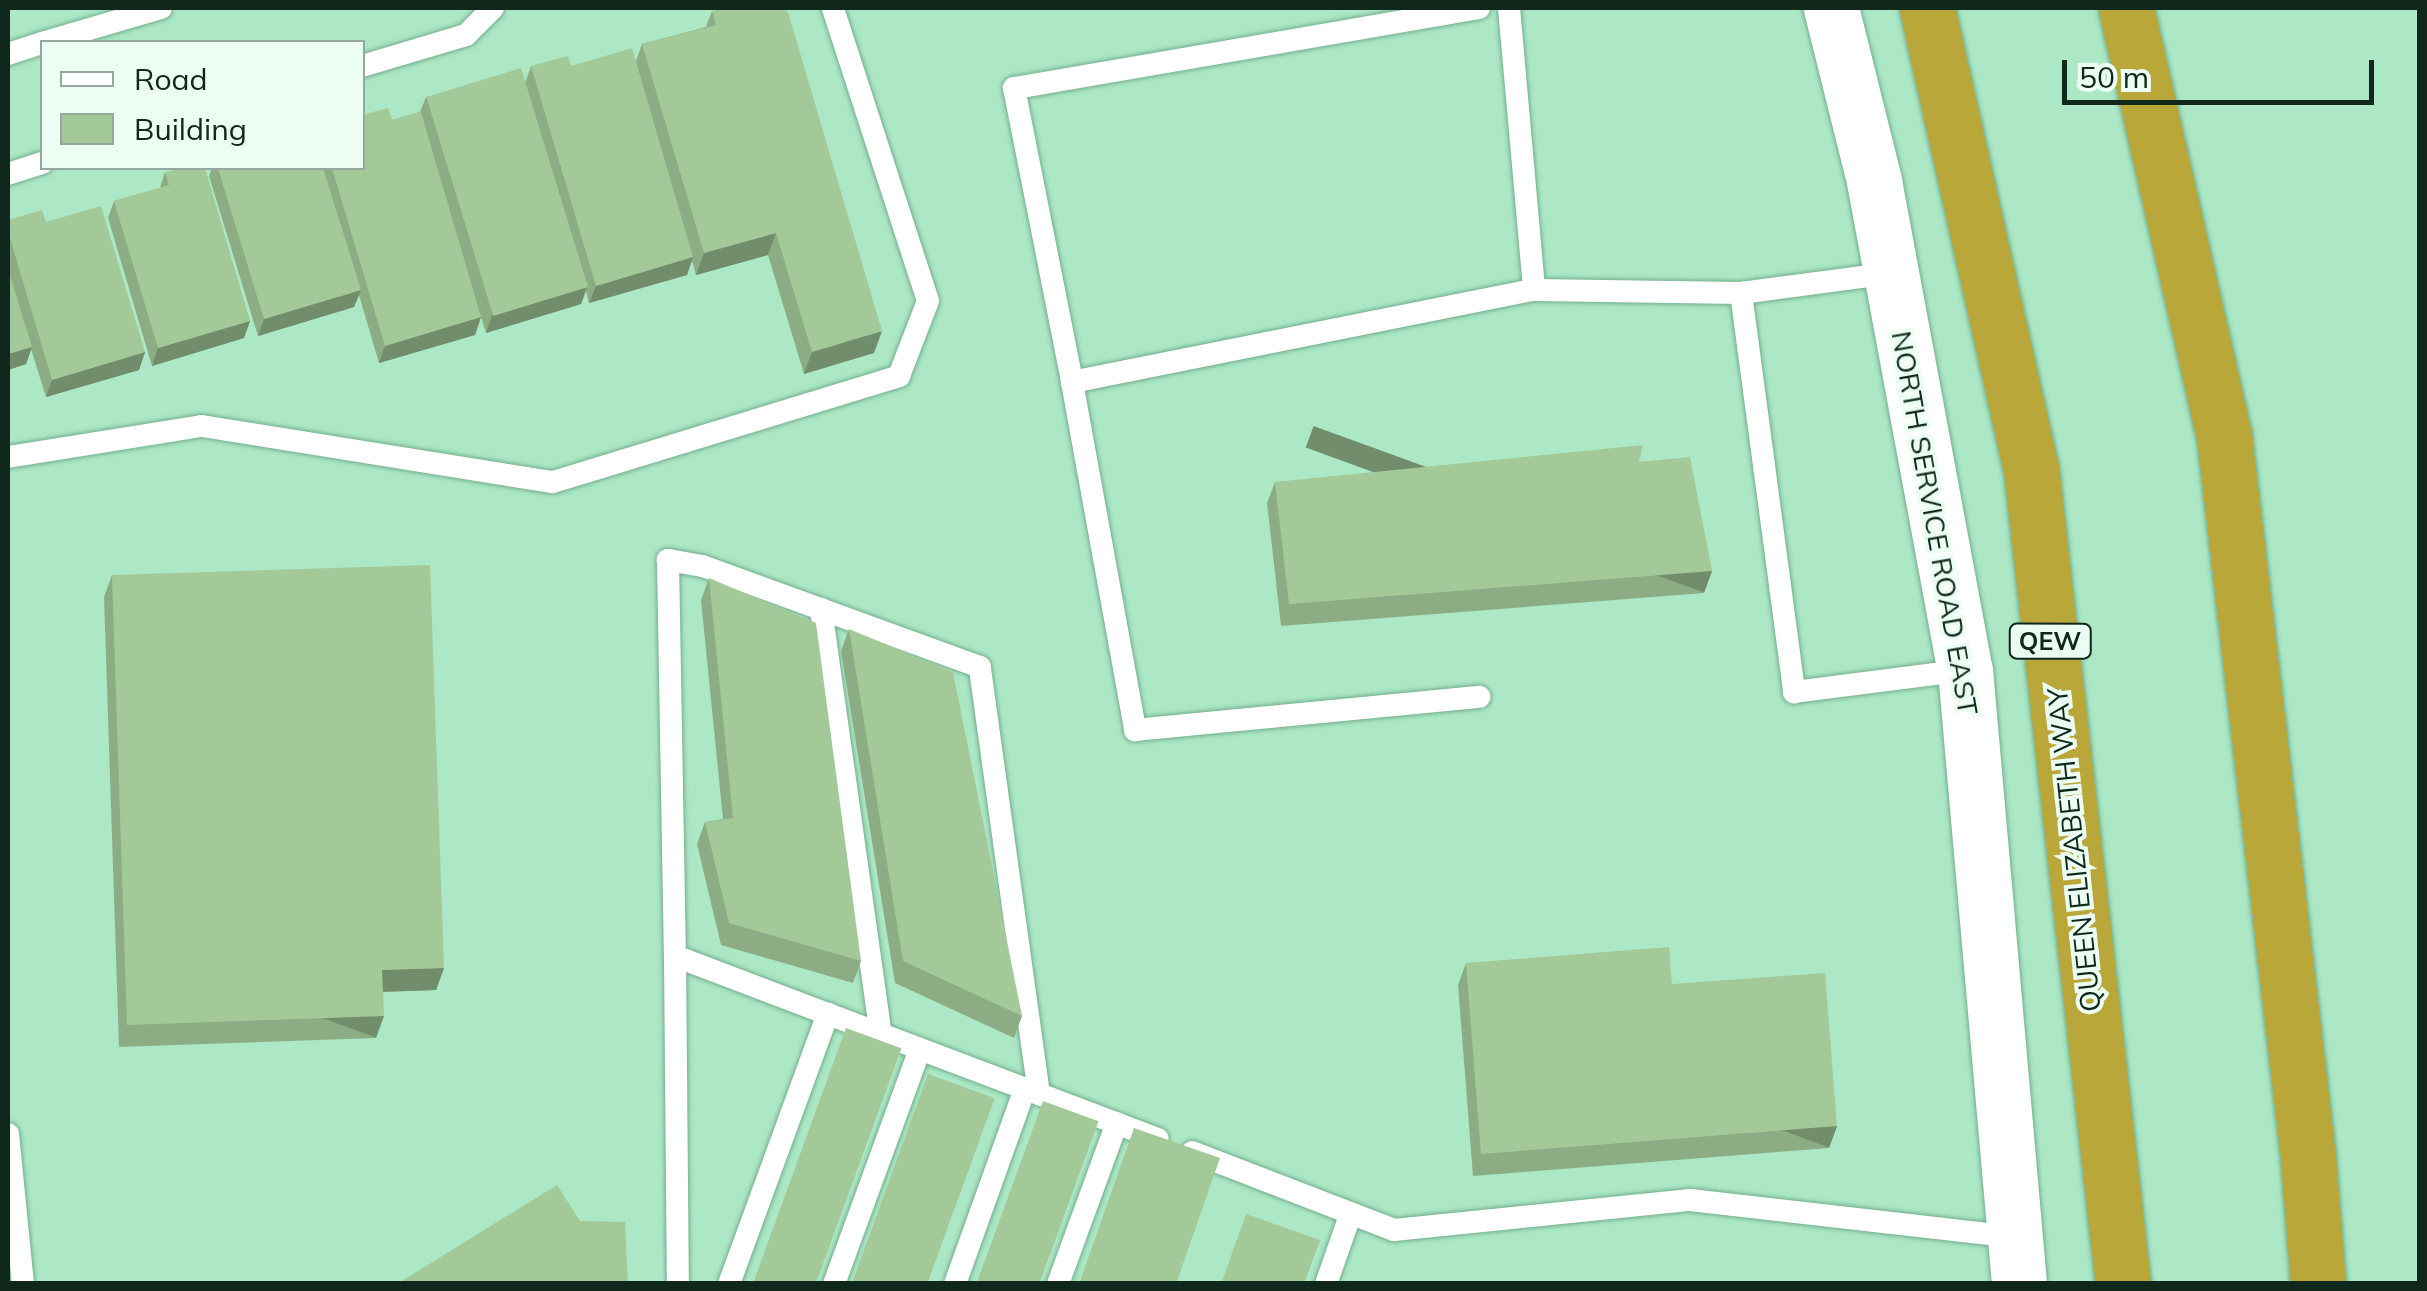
<!DOCTYPE html>
<style>
body{margin:0}
#map{position:relative;width:2427px;height:1291px;overflow:hidden;background:#ace8c6;font-family:Mulish,sans-serif}
div>[style]{position:absolute}
.roads{filter:drop-shadow(0 0 2px #74ae8d) drop-shadow(0 0 2px #74ae8d)}
.service>*{height:22px;margin:-11px;padding:0 11px;transform-origin:11px;border-radius:11px;background:#fff}
.tertiary>*{height:55px;margin:-27.5px;padding:0 27.5px;transform-origin:27.5px;border-radius:27.5px;background:#fff}
.motorway>*{height:55px;margin:-27.5px;padding:0 27.5px;transform-origin:27.5px;border-radius:27.5px;background:#baa73a}
.wall>*{inset:0;background:#8cad84}
.shaded-wall>*{inset:0;background:#728d6b;transform-origin:0 0}
.building>*{inset:0;background:#a3c999;transform-origin:0 0}
span{translate:-50% -50%;white-space:nowrap;text-align:center;line-height:1.15;-webkit-text-stroke:8px #ecfef3;paint-order:stroke}
.shield-label span{padding:2px 8px;background:#ecfef3;border:2px solid;border-radius:8px;-webkit-text-stroke-width:0}
.shield-label{font-size:25px;color:#10281c;font-weight:700}
.street-label{font-size:28px;color:#10281c}
.frame{position:absolute;inset:0;border:10px solid #10281c;pointer-events:none}
.legend{position:absolute;left:40px;top:40px;width:325px;height:130px;box-sizing:border-box;background:#ecfef3;border:2px solid #94a89d;margin:0;padding:12px 18px;list-style:none;font-size:30px;color:#10281c}
.legend li{display:flex;align-items:center;gap:20px;height:50px}
.legend b{width:50px;border:2px solid #94a89d}
.scale{position:absolute;left:2062px;top:60px;width:312px;height:45px;box-sizing:border-box;border:5px solid #10281c;border-top:0;padding-left:12px;font-size:30px;line-height:35px;white-space:nowrap;color:#10281c;-webkit-text-stroke:8px #ecfef3;paint-order:stroke}
</style>
<div id="map">
<div class="roads">
<div class="service">
<div style="left:1479px;top:8px;width:472px;rotate:170.2deg"></div>
<div style="left:1014px;top:88px;width:300px;rotate:78.8deg"></div>
<div style="left:1072px;top:382px;width:471px;rotate:-11.3deg"></div>
<div style="left:1534px;top:290px;width:207px;rotate:0.8deg"></div>
<div style="left:1741px;top:293px;width:151px;rotate:-7.6deg"></div>
<div style="left:1509px;top:8px;width:283px;rotate:84.9deg"></div>
<div style="left:45px;top:42px;width:121px;rotate:-16.3deg"></div>
<div style="left:8px;top:54px;width:36px;rotate:-18deg"></div>
<div style="left:362px;top:66px;width:109px;rotate:-16.6deg"></div>
<div style="left:466px;top:35px;width:38px;rotate:-45deg"></div>
<div style="left:8px;top:174px;width:36px;rotate:-18deg"></div>
<div style="left:1741px;top:293px;width:403px;rotate:82.4deg"></div>
<div style="left:1794px;top:692px;width:172px;rotate:-7.3deg"></div>
<div style="left:1072px;top:382px;width:354px;rotate:79.7deg"></div>
<div style="left:1135px;top:730px;width:346px;rotate:-5.5deg"></div>
<div style="left:8px;top:457px;width:196px;rotate:-9.1deg"></div>
<div style="left:202px;top:426px;width:355px;rotate:9.1deg"></div>
<div style="left:553px;top:482px;width:362px;rotate:-17deg"></div>
<div style="left:899px;top:376px;width:80px;rotate:-68.9deg"></div>
<div style="left:928px;top:301px;width:308px;rotate:-108deg"></div>
<div style="left:821px;top:609px;width:429px;rotate:82deg"></div>
<div style="left:675px;top:956px;width:328px;rotate:89.5deg"></div>
<div style="left:1039px;top:1094px;width:431px;rotate:-97.9deg"></div>
<div style="left:980px;top:667px;width:296px;rotate:-160deg"></div>
<div style="left:702px;top:566px;width:35px;rotate:-170deg"></div>
<div style="left:668px;top:560px;width:396px;rotate:89deg"></div>
<div style="left:675px;top:956px;width:164px;rotate:20.8deg"></div>
<div style="left:828px;top:1014px;width:98px;rotate:20.8deg"></div>
<div style="left:920px;top:1049px;width:254px;rotate:20.7deg"></div>
<div style="left:8px;top:1134px;width:151px;rotate:84.3deg"></div>
<div style="left:1192px;top:1152px;width:217px;rotate:21.1deg"></div>
<div style="left:1394px;top:1230px;width:298px;rotate:-5.8deg"></div>
<div style="left:1690px;top:1200px;width:328px;rotate:6.5deg"></div>
<div style="left:729px;top:1284px;width:288px;rotate:-69.9deg"></div>
<div style="left:834px;top:1284px;width:250px;rotate:-69.9deg"></div>
<div style="left:955px;top:1284px;width:207px;rotate:-70.3deg"></div>
<div style="left:1058px;top:1284px;width:171px;rotate:-69.9deg"></div>
<div style="left:1326px;top:1284px;width:75px;rotate:-70.6deg"></div>
</div>
<div class="tertiary">
<div style="left:1831px;top:8px;width:178px;rotate:76deg"></div>
<div style="left:1874px;top:181px;width:497px;rotate:79.5deg"></div>
<div style="left:1965px;top:670px;width:616px;rotate:84.97deg"></div>
</div>
<div class="motorway">
<div style="left:1927px;top:8px;width:472px;rotate:77.3deg"></div>
<div style="left:2031px;top:468px;width:821px;rotate:83.57deg"></div>
<div style="left:2126px;top:8px;width:438px;rotate:77.1deg"></div>
<div style="left:2224px;top:435px;width:727px;rotate:83.36deg"></div>
<div style="left:2308px;top:1157px;width:127px;rotate:85.5deg"></div>
</div>
</div>
<div class="wall">
<div style="clip-path:polygon(712px 11px,874px 353px,804px 374px,768px 255px,696px 275px,692px 261px,687px 275px,589px 303px,586px 291px,581px 304px,486px 333px,478px 307px,481px 317px,475px 335px,379px 363px,359px 295px,354px 307px,258px 336px,209px 176px,212px 168px,362px 168px,392px 120px,420px 112px,426px 97px,525px 83px,531px 66px,571px 66px,636px 61px,642px 44px,706px 27px)"></div>
<div style="clip-path:polygon(165px 172px,250px 321px,244px 338px,152px 366px,108px 218px,114px 201px,160px 188px)"></div>
<div style="clip-path:polygon(8px 220px,46px 222px,145px 352px,139px 370px,46px 397px,31px 349px,26px 364px,8px 370px)"></div>
<div style="clip-path:polygon(1639px 462px,1712px 571px,1704px 593px,1281px 626px,1267px 503px,1275px 482px)"></div>
<div style="clip-path:polygon(112px 575px,444px 968px,436px 990px,383px 992px,376px 1038px,119px 1047px,104px 597px)"></div>
<div style="clip-path:polygon(709px 578px,861px 961px,853px 983px,721px 945px,697px 844px,705px 822px,723px 819px,701px 600px)"></div>
<div style="clip-path:polygon(849px 629px,1022px 1016px,1014px 1038px,895px 983px,841px 651px)"></div>
<div style="clip-path:polygon(1466px 963px,1672px 984px,1837px 1126px,1829px 1148px,1473px 1176px,1458px 985px)"></div>
</div>
<div class="shaded-wall">
<div style="clip-path:polygon(776px 233px,768px 255px,696px 275px,704px 253px)"></div>
<div style="clip-path:polygon(693px 257px,687px 275px,589px 303px,596px 286px)"></div>
<div style="clip-path:polygon(587px 287px,581px 304px,486px 333px,492px 315px)"></div>
<div style="clip-path:polygon(361px 290px,354px 307px,258px 336px,264px 319px)"></div>
<div style="clip-path:polygon(481px 317px,475px 335px,379px 363px,385px 346px)"></div>
<div style="clip-path:polygon(250px 321px,244px 338px,152px 366px,158px 348px)"></div>
<div style="clip-path:polygon(882px 331px,874px 353px,804px 374px,812px 352px)"></div>
<div style="clip-path:polygon(32px 347px,26px 364px,8px 370px,8px 354px)"></div>
<div style="clip-path:polygon(145px 352px,139px 370px,46px 397px,52px 380px)"></div>
<div style="left:1712px;top:571px;width:23px;height:424px;rotate:110deg"></div>
<div style="clip-path:polygon(444px 968px,436px 990px,374px 992px,382px 970px)"></div>
<div style="left:384px;top:1016px;width:23px;height:257px;rotate:110deg"></div>
<div style="left:1837px;top:1126px;width:23px;height:357px;rotate:110deg"></div>
</div>
<div class="building">
<div style="clip-path:polygon(726px 8px,781px 8px,788px 12px,882px 331px,812px 352px,776px 233px,704px 253px,642px 44px,716px 25px,712px 11px)"></div>
<div style="clip-path:polygon(632px 48px,693px 257px,596px 286px,531px 66px,568px 56px,571px 66px)"></div>
<div style="left:521px;top:68px;width:229px;height:99px;rotate:73deg"></div>
<div style="clip-path:polygon(388px 108px,392px 120px,421px 112px,481px 317px,385px 346px,332px 168px,362px 168px,362px 115px)"></div>
<div style="clip-path:polygon(182px 168px,205px 168px,250px 321px,158px 348px,114px 201px,169px 185px,165px 172px)"></div>
<div style="clip-path:polygon(218px 168px,323px 168px,361px 290px,264px 319px)"></div>
<div style="clip-path:polygon(101px 206px,145px 352px,52px 380px,8px 231px,8px 220px,42px 210px,46px 222px)"></div>
<div style="clip-path:polygon(8px 269px,32px 347px,8px 354px)"></div>
<div style="clip-path:polygon(1643px 445px,1639px 462px,1690px 457px,1712px 571px,1289px 604px,1275px 482px)"></div>
<div style="clip-path:polygon(430px 565px,444px 968px,382px 970px,384px 1016px,127px 1025px,112px 575px)"></div>
<div style="clip-path:polygon(709px 578px,816px 623px,861px 961px,729px 923px,705px 822px,733px 818px)"></div>
<div style="clip-path:polygon(849px 629px,953px 672px,1022px 1016px,903px 961px)"></div>
<div style="clip-path:polygon(1669px 947px,1672px 984px,1825px 973px,1837px 1126px,1481px 1154px,1466px 963px)"></div>
<div style="left:846px;top:1028px;width:59px;height:272px;rotate:20deg"></div>
<div style="left:928px;top:1074px;width:71px;height:221px;rotate:20deg"></div>
<div style="left:1043px;top:1101px;width:59px;height:195px;rotate:20deg"></div>
<div style="clip-path:polygon(1134px 1128px,1220px 1158px,1176px 1284px,1079px 1284px)"></div>
<div style="clip-path:polygon(557px 1185px,580px 1221px,625px 1222px,628px 1284px,397px 1284px)"></div>
<div style="clip-path:polygon(1246px 1214px,1320px 1240px,1304px 1284px,1221px 1284px)"></div>
</div>
<div class="shield-label">
<span style="left:2050px;top:641px">QEW</span>
</div>
<div class="street-label">
<span style="left:1935px;top:523px;rotate:80deg">NORTH SERVICE ROAD EAST</span>
<span style="left:2074px;top:850px;rotate:-96deg">QUEEN ELIZABETH WAY</span>
</div>
<div class="frame"></div>
<ul class="legend">
<li><b style="height:12px;background:#fff"></b>Road</li>
<li><b style="height:28px;background:#a3c999"></b>Building</li>
</ul>
<div class="scale">50 m</div>
</div>
